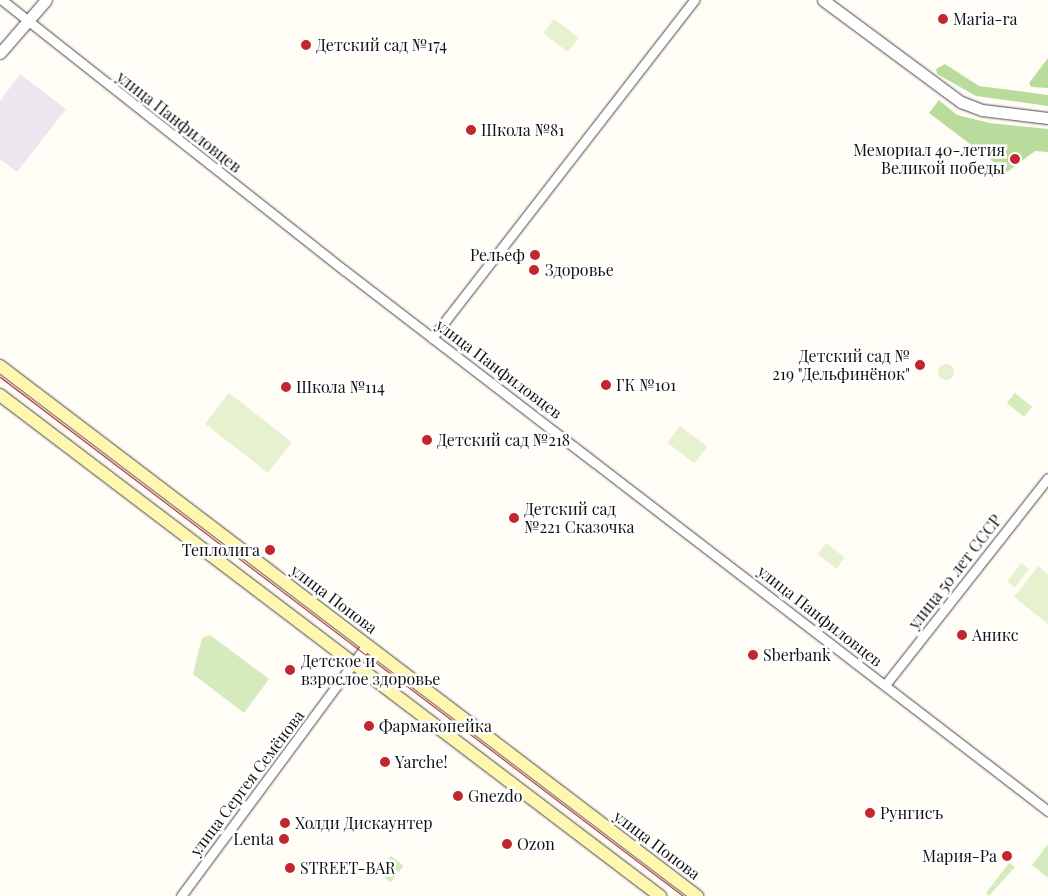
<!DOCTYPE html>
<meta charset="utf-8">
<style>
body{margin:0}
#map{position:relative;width:1048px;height:896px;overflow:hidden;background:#fffdf5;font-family:"Playfair Display",serif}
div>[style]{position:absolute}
.industrial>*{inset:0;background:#eee6ef}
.green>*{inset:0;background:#d5ebbd;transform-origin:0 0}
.forest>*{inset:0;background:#b9dc9c}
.pitch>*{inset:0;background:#e6f2cf;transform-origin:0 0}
.round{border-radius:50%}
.roads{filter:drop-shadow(0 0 1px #444) drop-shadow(0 0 1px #444)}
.minor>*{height:9px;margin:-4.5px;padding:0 4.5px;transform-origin:4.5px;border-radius:4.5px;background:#fff}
.tertiary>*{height:11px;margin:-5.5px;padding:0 5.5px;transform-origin:5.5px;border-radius:5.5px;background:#fff}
.secondary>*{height:12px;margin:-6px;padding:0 6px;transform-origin:6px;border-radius:6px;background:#fff6b0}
.tram>*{height:1px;margin:-0.5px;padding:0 0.5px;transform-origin:0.5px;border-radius:0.5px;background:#c4262e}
.dots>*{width:14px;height:14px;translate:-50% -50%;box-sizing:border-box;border:2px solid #fff;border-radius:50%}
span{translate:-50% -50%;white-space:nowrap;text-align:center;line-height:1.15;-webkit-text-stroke:5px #fff;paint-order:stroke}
.poi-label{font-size:16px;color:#111}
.left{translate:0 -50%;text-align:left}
.right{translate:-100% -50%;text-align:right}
.street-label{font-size:16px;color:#111}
</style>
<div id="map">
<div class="industrial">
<div style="clip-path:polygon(20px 74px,66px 109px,17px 172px,0 159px,0 101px)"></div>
</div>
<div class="green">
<div style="left:1015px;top:393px;width:22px;height:13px;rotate:39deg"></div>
<div style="clip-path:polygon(210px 635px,269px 679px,244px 713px,193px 674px,202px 638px)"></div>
<div style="clip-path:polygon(1048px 844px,1048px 878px,1032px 865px)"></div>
<div style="left:391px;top:856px;width:16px;height:21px;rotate:38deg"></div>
<div style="clip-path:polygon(1009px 863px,1015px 867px,989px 896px,986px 893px)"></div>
</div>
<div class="forest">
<div style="clip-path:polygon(1048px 58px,1048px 88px,1031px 87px,1029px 83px)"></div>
<div style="clip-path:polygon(945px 64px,979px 86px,1048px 95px,1048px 106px,976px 96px,937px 74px,936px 69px)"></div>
<div style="clip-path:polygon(939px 100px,957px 115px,990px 123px,1048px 129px,1048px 152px,1035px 151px,1007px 172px,929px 113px)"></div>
</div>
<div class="pitch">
<div style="left:554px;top:19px;width:31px;height:18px;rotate:37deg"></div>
<div class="round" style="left:938px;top:364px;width:16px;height:16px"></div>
<div style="left:229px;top:393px;width:80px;height:39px;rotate:38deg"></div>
<div style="left:680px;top:426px;width:34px;height:21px;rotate:37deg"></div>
<div style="left:826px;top:543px;width:24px;height:14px;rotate:38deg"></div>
<div style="left:1021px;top:563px;width:10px;height:23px;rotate:37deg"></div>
<div style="clip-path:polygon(1038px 566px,1048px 574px,1048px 624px,1014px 597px)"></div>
</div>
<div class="roads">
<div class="minor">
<div style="left:2px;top:0;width:436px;rotate:38.3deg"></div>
<div style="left:344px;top:270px;width:888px;rotate:37.54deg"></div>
<div style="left:432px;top:338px;width:428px;rotate:-52.2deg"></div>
<div style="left:885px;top:685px;width:263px;rotate:-51.8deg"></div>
<div style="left:181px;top:896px;width:312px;rotate:-53.5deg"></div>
</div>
<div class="tertiary">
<div style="left:823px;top:0;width:172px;rotate:36.5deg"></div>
<div style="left:961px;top:102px;width:22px;rotate:21deg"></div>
<div style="left:982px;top:110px;width:66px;rotate:6.9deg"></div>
<div style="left:0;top:53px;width:70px;rotate:-49deg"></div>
</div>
<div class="secondary">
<div style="left:0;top:366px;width:876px;rotate:37.25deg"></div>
<div style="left:0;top:395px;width:829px;rotate:37.2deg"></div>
</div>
</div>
<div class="tram">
<div style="left:0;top:377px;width:858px;rotate:37.23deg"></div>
</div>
<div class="dots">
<div style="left:943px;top:19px;background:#c4262e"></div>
<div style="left:306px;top:45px;background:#c4262e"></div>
<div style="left:471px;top:130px;background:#c4262e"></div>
<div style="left:1015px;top:159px;background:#c4262e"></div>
<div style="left:535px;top:255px;background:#c4262e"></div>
<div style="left:534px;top:270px;background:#c4262e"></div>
<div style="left:920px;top:365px;background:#c4262e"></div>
<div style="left:606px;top:385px;background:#c4262e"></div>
<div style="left:286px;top:387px;background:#c4262e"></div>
<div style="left:427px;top:440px;background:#c4262e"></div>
<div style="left:514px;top:518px;background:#c4262e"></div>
<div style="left:270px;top:550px;background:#c4262e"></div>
<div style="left:962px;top:635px;background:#c4262e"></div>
<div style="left:753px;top:655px;background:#c4262e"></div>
<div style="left:290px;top:670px;background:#c4262e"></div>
<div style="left:369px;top:726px;background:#c4262e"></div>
<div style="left:385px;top:762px;background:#c4262e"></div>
<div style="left:458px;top:796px;background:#c4262e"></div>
<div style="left:870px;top:813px;background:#c4262e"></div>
<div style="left:285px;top:823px;background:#c4262e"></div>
<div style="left:284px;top:839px;background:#c4262e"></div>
<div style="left:507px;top:844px;background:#c4262e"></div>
<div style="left:1007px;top:856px;background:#c4262e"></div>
<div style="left:290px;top:868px;background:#c4262e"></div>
</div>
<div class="poi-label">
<span class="left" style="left:953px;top:19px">Maria-ra</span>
<span class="left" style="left:316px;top:45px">Детский сад №174</span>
<span class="left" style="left:481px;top:130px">Школа №81</span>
<span class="right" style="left:1005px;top:159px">Мемориал 40-летия<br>Великой победы</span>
<span class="right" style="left:525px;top:255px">Рельеф</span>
<span class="left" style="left:545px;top:270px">Здоровье</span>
<span class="right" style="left:910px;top:365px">Детский сад №<br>219 "Дельфинёнок"</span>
<span class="left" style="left:616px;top:385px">ГК №101</span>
<span class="left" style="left:296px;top:387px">Школа №114</span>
<span class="left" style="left:437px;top:440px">Детский сад №218</span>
<span class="left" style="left:524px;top:518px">Детский сад<br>№221 Сказочка</span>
<span class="right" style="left:260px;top:550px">Теплолига</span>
<span class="left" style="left:972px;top:635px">Аникс</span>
<span class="left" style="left:763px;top:655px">Sberbank</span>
<span class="left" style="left:301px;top:670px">Детское и<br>взрослое здоровье</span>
<span class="left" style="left:379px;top:726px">Фармакопейка</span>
<span class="left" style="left:395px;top:762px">Yarche!</span>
<span class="left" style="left:468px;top:796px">Gnezdo</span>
<span class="left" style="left:880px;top:813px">Рунгисъ</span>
<span class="left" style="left:295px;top:823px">Холди Дискаунтер</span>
<span class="right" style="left:274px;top:839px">Lenta</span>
<span class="left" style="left:517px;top:844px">Ozon</span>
<span class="right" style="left:997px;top:856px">Мария-Ра</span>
<span class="left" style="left:300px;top:868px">STREET-BAR</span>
</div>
<div class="street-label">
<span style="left:179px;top:122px;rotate:38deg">улица Панфиловцев</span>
<span style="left:499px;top:369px;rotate:37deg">улица Панфиловцев</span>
<span style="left:955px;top:572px;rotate:-52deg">улица 50 лет СССР</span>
<span style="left:334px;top:599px;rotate:37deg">улица Попова</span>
<span style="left:820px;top:616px;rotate:38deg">улица Панфиловцев</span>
<span style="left:247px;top:783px;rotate:-53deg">улица Сергея Семёнова</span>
<span style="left:657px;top:845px;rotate:37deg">улица Попова</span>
</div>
</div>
